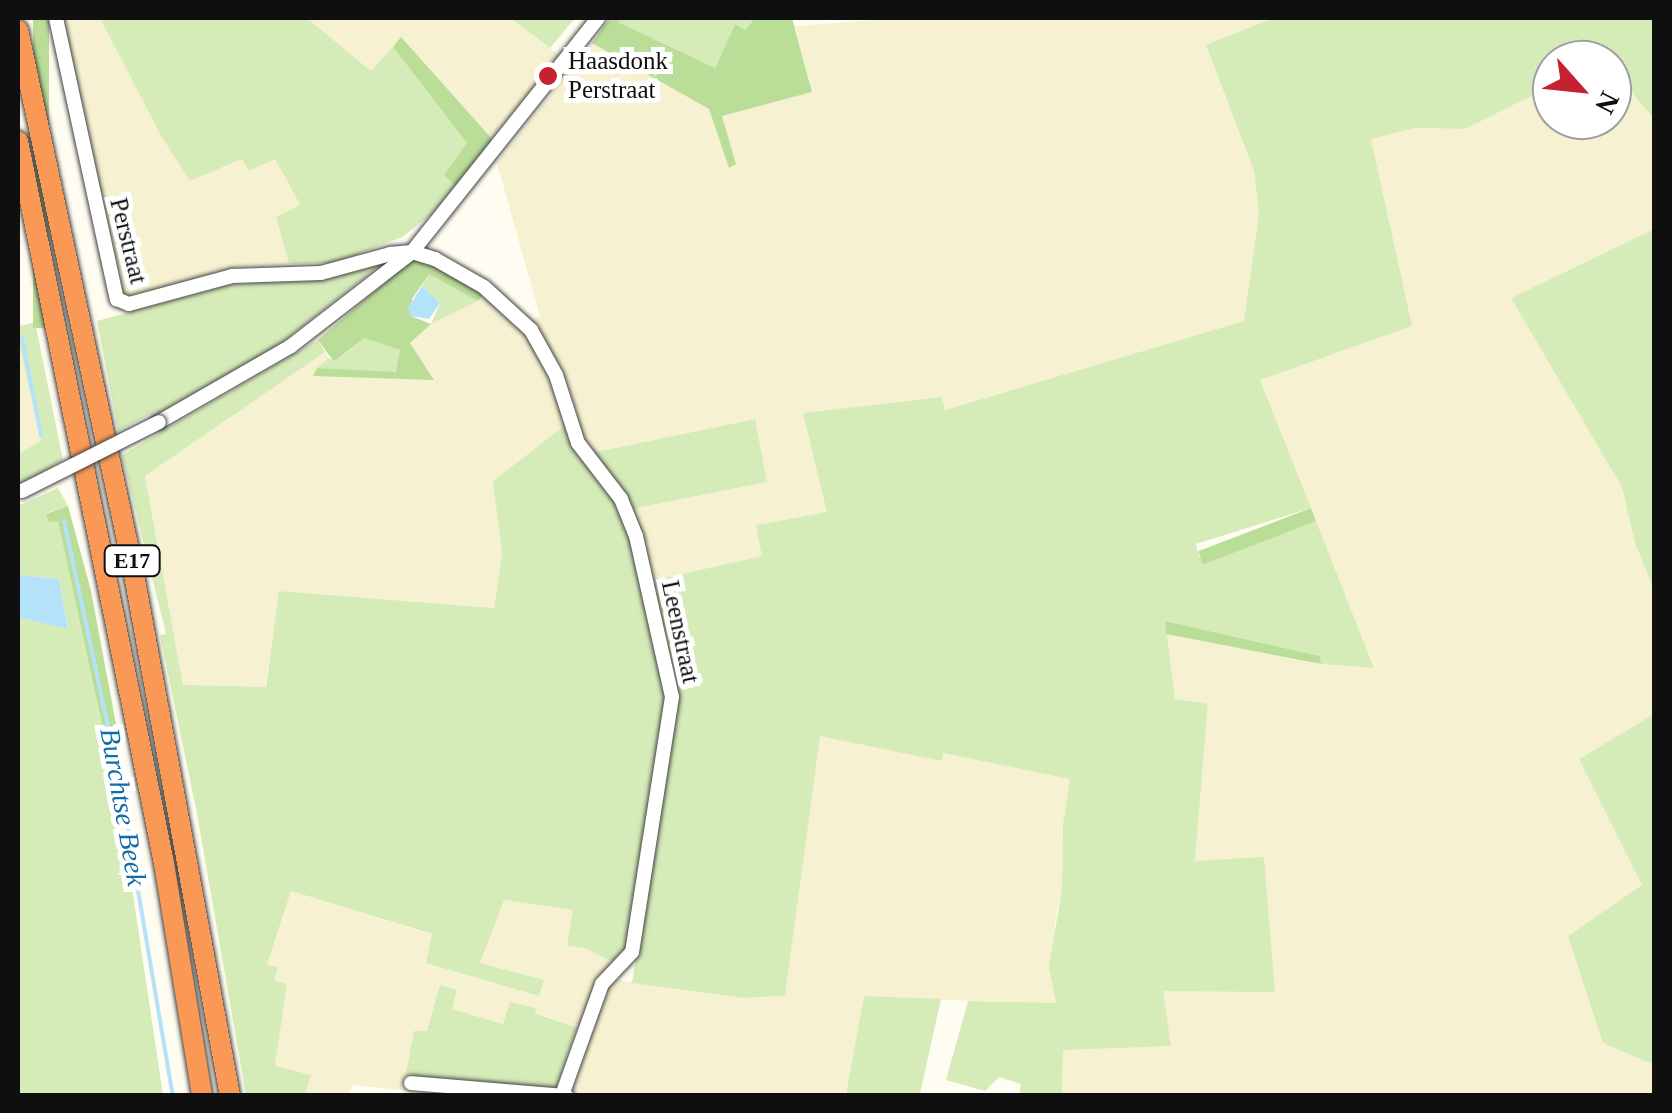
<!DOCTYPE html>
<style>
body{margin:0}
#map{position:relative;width:1672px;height:1113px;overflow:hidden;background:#fffcf1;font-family:Georgia,serif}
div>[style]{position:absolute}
.farmland>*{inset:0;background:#f6f1d0}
.green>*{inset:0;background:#d5ecb9}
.forest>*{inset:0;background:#badd97;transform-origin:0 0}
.water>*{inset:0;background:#b4e2f9}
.stream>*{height:4px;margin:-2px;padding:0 2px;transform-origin:2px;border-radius:2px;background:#b4e2f9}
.roads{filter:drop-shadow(0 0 2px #424242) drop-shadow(0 0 2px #424242)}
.minor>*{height:14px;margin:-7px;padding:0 7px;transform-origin:7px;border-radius:7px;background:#fff}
.highway>*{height:20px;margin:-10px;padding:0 10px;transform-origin:10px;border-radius:10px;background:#fa9955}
.bridges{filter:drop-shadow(0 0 2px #424242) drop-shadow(0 0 2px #424242)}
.minor-bridge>*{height:14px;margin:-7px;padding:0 7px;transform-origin:7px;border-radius:7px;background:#fff}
.dots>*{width:28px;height:28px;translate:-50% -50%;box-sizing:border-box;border:5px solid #fff;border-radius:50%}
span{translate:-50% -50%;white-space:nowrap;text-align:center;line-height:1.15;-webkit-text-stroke:10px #fff;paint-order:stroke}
.shield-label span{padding:2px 8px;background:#fff;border:2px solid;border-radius:8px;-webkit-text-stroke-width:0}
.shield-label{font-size:22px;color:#0f0f0f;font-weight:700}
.poi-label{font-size:25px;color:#0f0f0f}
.left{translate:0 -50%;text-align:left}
.street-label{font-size:25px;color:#0f0f0f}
.water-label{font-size:28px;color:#126da7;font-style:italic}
.frame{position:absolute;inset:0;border:20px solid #0f0f0f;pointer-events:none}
.north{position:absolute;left:1532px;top:40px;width:100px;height:100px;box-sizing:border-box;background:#fff;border:2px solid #9f9f9f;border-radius:50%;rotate:117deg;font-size:28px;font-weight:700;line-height:40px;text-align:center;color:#0f0f0f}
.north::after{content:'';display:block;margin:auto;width:35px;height:45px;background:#c62130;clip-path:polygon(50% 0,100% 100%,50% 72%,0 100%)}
</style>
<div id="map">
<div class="farmland">
<div style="clip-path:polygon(62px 18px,100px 18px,161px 136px,190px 181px,242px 159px,275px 159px,300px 206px,276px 218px,289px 264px,239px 266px,129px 297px,121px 295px)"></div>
<div style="clip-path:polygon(307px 18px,510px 18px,560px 56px,494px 141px,402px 38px,371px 71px)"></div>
<div style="clip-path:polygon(903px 18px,1273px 18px,1206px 45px,1254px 171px,1259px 213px,1244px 321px,945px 410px,942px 397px,804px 413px,828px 512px,757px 525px,763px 556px,651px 581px,632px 509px,767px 482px,754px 419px,591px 453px,530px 321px,540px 316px,497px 163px,592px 43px,709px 109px,729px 167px,736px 163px,721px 116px,812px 92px,795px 26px)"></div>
<div style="clip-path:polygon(1613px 55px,1636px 98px,1654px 118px,1654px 229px,1511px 298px,1623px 487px,1635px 543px,1654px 590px,1654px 714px,1579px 759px,1642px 885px,1603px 1043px,1654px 1065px,1654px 1095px,1062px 1096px,1063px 1050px,1163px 991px,1275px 991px,1195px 861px,1208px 705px,1175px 699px,1166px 634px,1321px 664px,1374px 668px,1260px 380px,1411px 326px,1371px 139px,1415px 128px,1465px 129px,1552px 86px,1552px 120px,1612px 120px,1612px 60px,1604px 60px)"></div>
<div style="clip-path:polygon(485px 292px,535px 346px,567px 424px,501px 520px,502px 553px,494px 608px,280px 591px,265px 688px,183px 686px,145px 476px,325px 352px,329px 358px,317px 368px,433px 378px,410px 343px,431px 324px,478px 301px)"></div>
<div style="clip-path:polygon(18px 339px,41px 441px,18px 454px)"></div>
<div style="clip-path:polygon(819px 735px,941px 760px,942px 753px,1070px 778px,1063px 824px,1062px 888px,1055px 920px,1056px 1004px,865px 997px,846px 1095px,582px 1096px,573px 1091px,571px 1085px,609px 983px,618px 980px,744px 998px,785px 996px)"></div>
<div style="clip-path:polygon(291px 891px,433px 935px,426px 962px,539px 996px,543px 980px,480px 963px,503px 900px,574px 910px,584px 948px,614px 963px,592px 993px,577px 1028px,510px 1003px,504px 1024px,451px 1009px,456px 990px,427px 1031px,415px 1031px,412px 1091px,352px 1085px,349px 1096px,305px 1095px,310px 1075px,275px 1067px,287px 984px,274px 981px,267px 966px)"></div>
</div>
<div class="green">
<div style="clip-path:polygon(100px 18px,307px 18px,371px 71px,393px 47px,468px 144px,444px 175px,456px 186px,432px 214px,402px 237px,335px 263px,289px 264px,276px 217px,300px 205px,275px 159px,249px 171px,242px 159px,190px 181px,161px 136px)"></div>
<div style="clip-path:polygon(510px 18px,575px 18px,550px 48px)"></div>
<div style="clip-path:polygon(621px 18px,755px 18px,745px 30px,735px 24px,715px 68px,617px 22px)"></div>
<div style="clip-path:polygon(1273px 18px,1654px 18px,1654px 118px,1636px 98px,1613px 56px,1604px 60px,1552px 60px,1552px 86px,1465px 129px,1415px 128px,1371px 139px,1412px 326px,1260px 380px,1311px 508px,1196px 544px,1199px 557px,1316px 521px,1374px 668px,1321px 664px,1320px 656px,1165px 621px,1175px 699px,1208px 704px,1195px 861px,1264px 857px,1275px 992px,1163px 991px,1171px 1046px,1063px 1050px,1062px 1095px,1019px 1095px,1021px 1084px,999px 1077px,985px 1091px,946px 1080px,968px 1001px,1056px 1003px,1049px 967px,1062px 888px,1063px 824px,1070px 779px,943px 753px,942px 761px,820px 736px,785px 996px,744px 998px,632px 983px,675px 717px,651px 581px,762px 556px,756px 525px,827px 512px,803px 413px,942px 397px,945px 410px,1244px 321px,1259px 213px,1254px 171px,1206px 45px)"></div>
<div style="clip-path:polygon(1654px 229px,1654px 590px,1635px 543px,1622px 487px,1511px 298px)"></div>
<div style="clip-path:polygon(385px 261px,271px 351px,159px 414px,156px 411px,118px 431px,97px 321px,229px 285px,331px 278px)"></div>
<div style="clip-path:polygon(429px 273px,463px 290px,478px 301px,431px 324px,440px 303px,422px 286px)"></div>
<div style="clip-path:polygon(18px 317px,20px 326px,35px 322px,63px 460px,18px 487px,18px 454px,41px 441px,18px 339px)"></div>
<div style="clip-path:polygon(364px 338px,401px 350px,396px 373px,317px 368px,329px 358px,335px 362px)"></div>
<div style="clip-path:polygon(318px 340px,325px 352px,145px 476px,183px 685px,266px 687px,279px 591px,494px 608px,502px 553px,493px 481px,567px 424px,617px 502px,634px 549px,665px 683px,665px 708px,630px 929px,624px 952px,614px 963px,584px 948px,567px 946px,573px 910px,504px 900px,480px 963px,544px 980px,539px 996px,426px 963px,432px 934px,291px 891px,267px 965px,278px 967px,274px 981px,287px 984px,275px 1066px,311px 1075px,305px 1095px,246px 1095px,197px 814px,160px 635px,166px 634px,122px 455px)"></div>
<div style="clip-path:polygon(755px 419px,767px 482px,632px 509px,591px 453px)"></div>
<div style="clip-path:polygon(58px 488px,68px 506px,47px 513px,49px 522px,58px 520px,122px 821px,163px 1095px,18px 1095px,18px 617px,68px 628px,59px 579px,18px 575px,18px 506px)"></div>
<div style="clip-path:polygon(1654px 714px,1654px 1065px,1603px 1043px,1568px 936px,1642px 885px,1579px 759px)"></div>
<div style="clip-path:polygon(440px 985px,457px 990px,452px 1009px,503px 1024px,510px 1002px,536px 1008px,535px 1013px,577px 1028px,556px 1088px,413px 1078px,406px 1074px,414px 1031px,427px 1031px)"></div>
<div style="clip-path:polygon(864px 996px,941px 999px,920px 1094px,923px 1095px,846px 1095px)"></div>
</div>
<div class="forest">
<div style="left:33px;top:18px;width:16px;height:310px"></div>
<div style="clip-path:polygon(610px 18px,621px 18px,618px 22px,715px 68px,735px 24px,745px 30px,755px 18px,792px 18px,812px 92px,722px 116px,736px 164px,729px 168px,709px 109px,592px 43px)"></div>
<div style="clip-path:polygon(401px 37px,494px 141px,456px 186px,444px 175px,467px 143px,393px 47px)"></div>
<div style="clip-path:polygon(415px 257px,485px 292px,478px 301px,429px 274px,412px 299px,411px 316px,431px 324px,410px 343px,434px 380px,313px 376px,317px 368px,396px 372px,400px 350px,364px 338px,334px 362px,318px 340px)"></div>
<div style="clip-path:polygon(68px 506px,91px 591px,119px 740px,106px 744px,58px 521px,49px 522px,46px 514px)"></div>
<div style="left:1311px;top:508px;width:14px;height:121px;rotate:69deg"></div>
<div style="clip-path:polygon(1165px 621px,1320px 656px,1321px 664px,1166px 634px)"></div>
</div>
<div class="water">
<div style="clip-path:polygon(422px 286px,440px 303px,429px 319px,411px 316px,408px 308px)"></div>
<div style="clip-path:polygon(18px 575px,59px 579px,68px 629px,18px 617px)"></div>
</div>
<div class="stream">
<div style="left:18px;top:328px;width:1px;rotate:90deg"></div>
<div style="left:22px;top:338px;width:99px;rotate:78.9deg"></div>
<div style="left:64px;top:521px;width:257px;rotate:77.9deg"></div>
<div style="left:118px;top:772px;width:329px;rotate:80.4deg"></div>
</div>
<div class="roads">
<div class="minor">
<div style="left:56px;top:18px;width:288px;rotate:77.8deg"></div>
<div style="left:117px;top:299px;width:13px;rotate:23deg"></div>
<div style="left:129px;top:304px;width:107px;rotate:-15.2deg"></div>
<div style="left:232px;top:276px;width:89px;rotate:-1.9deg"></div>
<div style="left:321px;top:273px;width:72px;rotate:-15.4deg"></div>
<div style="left:390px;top:254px;width:22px;rotate:-5deg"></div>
<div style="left:412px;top:252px;width:24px;rotate:17deg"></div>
<div style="left:435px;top:259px;width:56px;rotate:29.7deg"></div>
<div style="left:484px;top:287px;width:64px;rotate:42.5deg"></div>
<div style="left:531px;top:330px;width:51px;rotate:60.9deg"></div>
<div style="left:556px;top:375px;width:71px;rotate:72.1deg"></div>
<div style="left:578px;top:443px;width:71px;rotate:52.5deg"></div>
<div style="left:621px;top:499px;width:40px;rotate:68deg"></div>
<div style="left:636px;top:536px;width:165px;rotate:77.4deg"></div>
<div style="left:672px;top:697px;width:258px;rotate:98.9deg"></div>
<div style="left:632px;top:952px;width:44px;rotate:133.2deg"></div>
<div style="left:602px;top:984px;width:118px;rotate:109.8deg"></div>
<div style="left:159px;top:422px;width:152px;rotate:-29.9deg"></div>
<div style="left:291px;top:346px;width:153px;rotate:-37.8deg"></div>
<div style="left:412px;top:252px;width:299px;rotate:-51.5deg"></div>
<div style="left:411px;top:1083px;width:156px;rotate:4.8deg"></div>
</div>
<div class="highway">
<div style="left:18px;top:30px;width:546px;rotate:77.95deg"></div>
<div style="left:132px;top:564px;width:541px;rotate:79.56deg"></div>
<div style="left:18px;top:141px;width:737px;rotate:78.57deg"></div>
<div style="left:164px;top:863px;width:236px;rotate:80.7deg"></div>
</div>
</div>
<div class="bridges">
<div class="minor-bridge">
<div style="left:22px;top:491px;width:153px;rotate:-26.7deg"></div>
</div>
</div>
<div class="dots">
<div style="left:548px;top:76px;background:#c62130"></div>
</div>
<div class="shield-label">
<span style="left:132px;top:561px">E17</span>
</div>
<div class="poi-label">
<span class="left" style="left:568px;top:76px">Haasdonk<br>Perstraat</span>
</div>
<div class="street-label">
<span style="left:128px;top:241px;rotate:76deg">Perstraat</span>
<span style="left:680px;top:632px;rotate:78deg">Leenstraat</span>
</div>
<div class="water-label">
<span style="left:123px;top:807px;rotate:80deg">Burchtse Beek</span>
</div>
<div class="frame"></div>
<div class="north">N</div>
</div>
